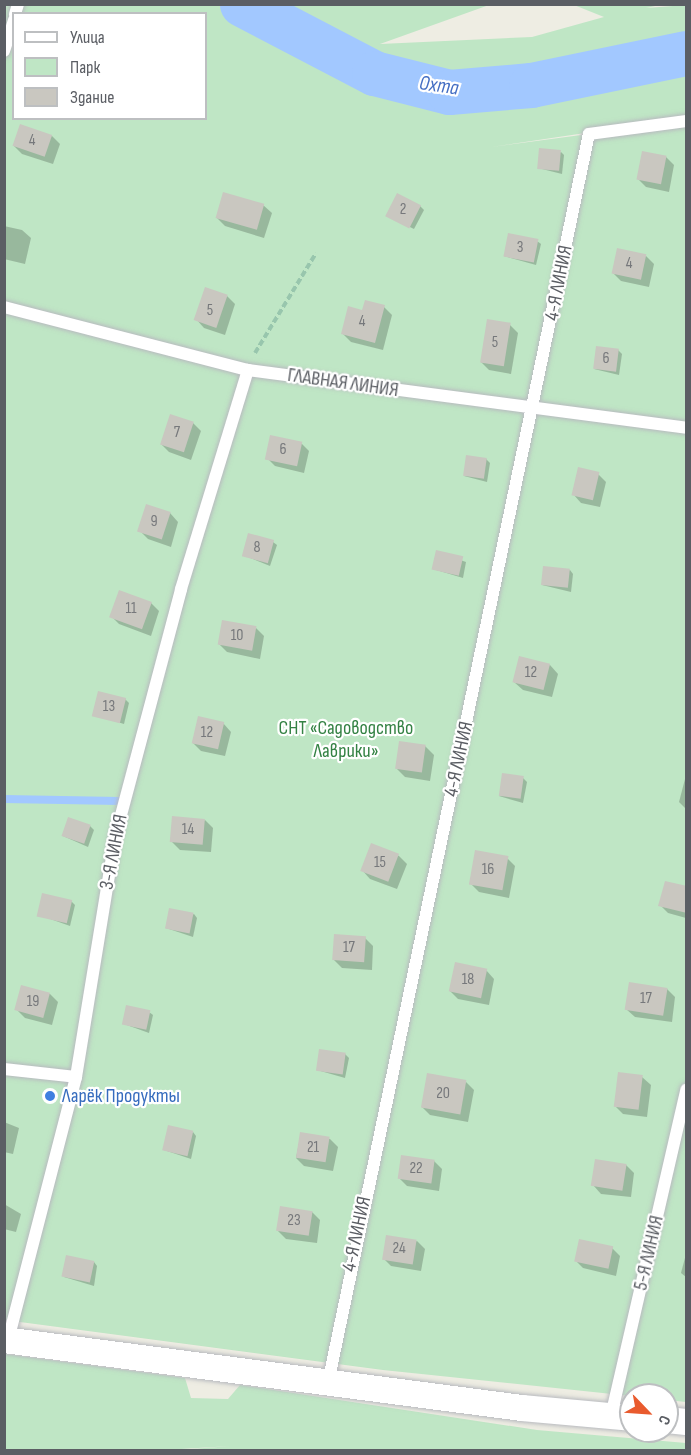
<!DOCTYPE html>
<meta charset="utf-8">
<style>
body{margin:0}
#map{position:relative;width:691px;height:1455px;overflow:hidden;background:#eeede3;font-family:"Sofia Sans Condensed",sans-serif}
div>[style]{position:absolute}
.green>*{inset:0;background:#bfe6c5}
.shadow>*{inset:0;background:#0003}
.stream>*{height:8px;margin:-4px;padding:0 4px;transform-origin:4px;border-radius:4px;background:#a2c8ff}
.river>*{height:45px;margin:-22.5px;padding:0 22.5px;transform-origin:22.5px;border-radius:22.5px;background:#a2c8ff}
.building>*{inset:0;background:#c9c7c0;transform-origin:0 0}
.path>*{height:4px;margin-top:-2px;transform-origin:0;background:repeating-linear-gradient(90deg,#98c6ad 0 6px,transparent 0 9px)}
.roads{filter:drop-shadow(0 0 2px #b8babf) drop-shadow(0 0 2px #b8babf)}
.lane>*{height:12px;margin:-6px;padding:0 6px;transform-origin:6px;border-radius:6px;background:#fff}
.street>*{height:26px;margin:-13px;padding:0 13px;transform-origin:13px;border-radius:13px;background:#fff}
.dots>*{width:16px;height:16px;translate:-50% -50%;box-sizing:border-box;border:3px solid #fff;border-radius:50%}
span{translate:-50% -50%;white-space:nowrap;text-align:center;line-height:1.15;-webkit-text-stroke:4.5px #fff;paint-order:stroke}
.number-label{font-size:16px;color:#76787b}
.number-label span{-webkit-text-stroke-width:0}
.street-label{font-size:20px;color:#5b5e64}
.park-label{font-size:20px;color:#348244}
.shop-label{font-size:20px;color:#366cbe}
.left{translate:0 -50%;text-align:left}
.water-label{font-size:21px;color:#446ec3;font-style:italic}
.frame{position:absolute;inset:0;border:6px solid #5b5e64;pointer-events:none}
.legend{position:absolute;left:12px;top:12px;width:195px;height:108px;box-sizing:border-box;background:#fff;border:2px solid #bdbfc1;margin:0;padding:8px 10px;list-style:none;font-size:18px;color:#5b5e64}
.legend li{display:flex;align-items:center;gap:12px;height:30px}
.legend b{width:30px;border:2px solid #bdbfc1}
.north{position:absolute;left:619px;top:1383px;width:60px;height:60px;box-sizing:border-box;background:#fff;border:2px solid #bdbfc1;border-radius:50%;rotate:115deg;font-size:16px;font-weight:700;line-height:24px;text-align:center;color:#5b5e64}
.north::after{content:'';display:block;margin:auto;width:21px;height:27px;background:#e95b2e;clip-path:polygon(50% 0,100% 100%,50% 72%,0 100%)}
</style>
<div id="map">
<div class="green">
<div style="clip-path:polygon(evenodd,5px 5px,489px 5px,380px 44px,532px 37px,604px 17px,574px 5px,660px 5px,646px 8px,686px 5px,686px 118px,491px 147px,686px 121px,686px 1402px,667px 1400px,667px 1395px,631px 1396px,383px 1370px,5px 1320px,5px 5px,14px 14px,206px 14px,206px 118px,14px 118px,14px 14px)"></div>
<div style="clip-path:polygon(5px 1354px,185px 1378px,191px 1398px,228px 1399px,240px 1385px,537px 1430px,686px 1443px,686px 1450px,178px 1450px,231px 1446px,165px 1450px,5px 1450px)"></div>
</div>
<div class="shadow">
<div style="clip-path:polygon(52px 136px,60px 144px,53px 164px,22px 154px,14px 146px)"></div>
<div style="clip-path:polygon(561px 152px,564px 155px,562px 174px,538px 168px)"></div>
<div style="clip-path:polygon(666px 157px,674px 165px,669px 192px,646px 187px,638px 179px)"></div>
<div style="clip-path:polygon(263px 205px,272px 213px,264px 238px,225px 226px,217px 218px)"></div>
<div style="clip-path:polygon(420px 206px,424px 210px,414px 229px,387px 216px)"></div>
<div style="clip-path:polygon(4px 226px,22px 230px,31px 238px,25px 264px,4px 259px)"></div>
<div style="clip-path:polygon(537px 241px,541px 244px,536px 265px,504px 256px)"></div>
<div style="clip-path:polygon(618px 250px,646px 256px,654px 264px,649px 287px,621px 281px,613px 273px)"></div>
<div style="clip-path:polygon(227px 296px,235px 304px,225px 335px,204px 328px,196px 319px)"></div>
<div style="clip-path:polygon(384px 307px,392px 315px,383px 350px,351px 342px,343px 334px,363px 312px)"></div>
<div style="clip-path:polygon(510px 325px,518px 333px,511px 374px,489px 370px,481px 362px)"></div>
<div style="clip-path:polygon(618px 350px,622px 354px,619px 375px,594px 369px)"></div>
<div style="clip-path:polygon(193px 423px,201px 431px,191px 460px,169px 452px,161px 444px)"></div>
<div style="clip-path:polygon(301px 443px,309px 451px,304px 473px,275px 466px,267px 458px)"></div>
<div style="clip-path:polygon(486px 459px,490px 463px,487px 482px,464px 476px)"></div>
<div style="clip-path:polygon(598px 474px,606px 482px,600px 507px,581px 503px,573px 494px)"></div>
<div style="clip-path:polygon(170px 513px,178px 522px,171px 547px,148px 539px,140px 531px)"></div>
<div style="clip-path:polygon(273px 542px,277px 545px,270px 566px,243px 555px)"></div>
<div style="clip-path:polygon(437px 552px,466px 562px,463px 578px,433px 569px)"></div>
<div style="clip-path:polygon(570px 570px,573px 574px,571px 592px,542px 585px)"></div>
<div style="clip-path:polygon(151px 603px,159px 611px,151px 636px,119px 624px,111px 616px)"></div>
<div style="clip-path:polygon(223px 621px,256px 628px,264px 636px,260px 659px,227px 652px,219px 644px)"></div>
<div style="clip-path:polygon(550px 665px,558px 674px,552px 697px,523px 690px,514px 682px)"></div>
<div style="clip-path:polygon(125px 699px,129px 703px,124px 724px,94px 715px)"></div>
<div style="clip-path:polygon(223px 723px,231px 732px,225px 756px,201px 751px,193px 743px)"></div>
<div style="clip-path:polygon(425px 746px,434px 755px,430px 781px,405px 777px,397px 769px)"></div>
<div style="clip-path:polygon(523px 778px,527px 782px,523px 803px,499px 796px)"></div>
<div style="clip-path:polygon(685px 779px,686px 779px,686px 809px,679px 802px)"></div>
<div style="clip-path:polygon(205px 820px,213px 828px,211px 852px,180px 850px,172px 842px)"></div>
<div style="clip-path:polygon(90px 826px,94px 830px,88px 847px,63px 836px)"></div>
<div style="clip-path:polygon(372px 845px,399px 856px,407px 864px,397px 889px,370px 879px,362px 870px)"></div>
<div style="clip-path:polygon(507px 858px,515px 866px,509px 898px,479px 892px,471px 884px)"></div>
<div style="clip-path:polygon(686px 888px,686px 918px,668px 913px,660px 905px)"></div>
<div style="clip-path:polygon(71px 901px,75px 905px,70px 926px,39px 915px)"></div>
<div style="clip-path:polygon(194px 914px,197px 918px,193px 937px,166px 928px)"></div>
<div style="clip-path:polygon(365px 938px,373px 946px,372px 970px,342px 968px,334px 960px)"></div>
<div style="clip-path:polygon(486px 970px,494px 979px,489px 1005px,458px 999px,450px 991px)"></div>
<div style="clip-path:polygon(22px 987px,50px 994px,58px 1002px,52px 1025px,25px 1018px,17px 1010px)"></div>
<div style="clip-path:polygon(667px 989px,675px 997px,672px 1022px,635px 1017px,626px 1009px)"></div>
<div style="clip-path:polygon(149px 1012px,153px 1015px,149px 1033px,124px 1024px)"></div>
<div style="clip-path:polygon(345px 1054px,349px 1058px,345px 1078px,317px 1070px)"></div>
<div style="clip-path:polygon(642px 1077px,651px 1085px,647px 1117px,623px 1114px,615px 1106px)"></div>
<div style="clip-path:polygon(465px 1081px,474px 1090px,468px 1122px,430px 1115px,422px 1107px)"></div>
<div style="clip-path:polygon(4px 1122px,19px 1128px,13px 1154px,4px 1152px)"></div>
<div style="clip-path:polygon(193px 1132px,196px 1136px,191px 1159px,164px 1150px)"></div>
<div style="clip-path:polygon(301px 1133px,330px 1139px,338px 1147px,333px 1171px,304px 1166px,296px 1158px)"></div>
<div style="clip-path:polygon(434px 1161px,442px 1169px,439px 1191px,407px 1186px,399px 1178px)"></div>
<div style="clip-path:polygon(626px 1165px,634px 1173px,631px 1197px,601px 1194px,593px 1185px)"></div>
<div style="clip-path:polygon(4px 1204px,21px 1214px,16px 1232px,4px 1229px)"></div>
<div style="clip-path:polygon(312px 1212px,320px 1220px,317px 1243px,286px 1239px,278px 1231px)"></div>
<div style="clip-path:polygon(417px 1241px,425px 1249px,421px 1271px,391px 1266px,383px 1258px)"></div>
<div style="clip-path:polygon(612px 1248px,620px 1256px,616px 1276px,583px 1268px,575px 1260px)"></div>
<div style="clip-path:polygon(686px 1254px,686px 1277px,681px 1273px)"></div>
<div style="clip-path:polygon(94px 1262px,97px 1266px,94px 1286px,64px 1277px)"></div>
</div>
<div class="stream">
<div style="left:4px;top:799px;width:116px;rotate:1deg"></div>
</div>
<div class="river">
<div style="left:242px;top:4px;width:149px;rotate:27.6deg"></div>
<div style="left:374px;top:73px;width:77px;rotate:14.2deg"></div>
<div style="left:449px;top:92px;width:82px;rotate:-4.9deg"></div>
<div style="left:531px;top:85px;width:158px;rotate:-11.7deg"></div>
</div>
<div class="building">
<div style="left:20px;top:124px;width:34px;height:23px;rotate:19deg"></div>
<div style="left:539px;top:148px;width:22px;height:21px;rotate:5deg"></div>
<div style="left:642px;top:151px;width:25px;height:29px;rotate:11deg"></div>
<div style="left:223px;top:192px;width:43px;height:27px;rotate:16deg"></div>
<div style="left:397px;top:193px;width:27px;height:26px;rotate:27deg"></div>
<div style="left:508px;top:233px;width:31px;height:24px;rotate:11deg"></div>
<div style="left:617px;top:248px;width:30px;height:26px;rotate:12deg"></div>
<div style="left:205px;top:287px;width:24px;height:35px;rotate:19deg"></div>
<div style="clip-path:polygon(365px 300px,385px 305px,375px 343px,341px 334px,348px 306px,362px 310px)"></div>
<div style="left:487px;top:319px;width:24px;height:44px;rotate:9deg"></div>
<div style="left:596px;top:346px;width:23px;height:23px;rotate:7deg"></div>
<div style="left:170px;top:414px;width:25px;height:32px;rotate:18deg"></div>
<div style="left:270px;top:435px;width:33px;height:25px;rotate:12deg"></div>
<div style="left:466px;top:455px;width:21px;height:21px;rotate:8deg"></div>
<div style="left:578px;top:467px;width:22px;height:29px;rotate:13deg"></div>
<div style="left:146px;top:504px;width:26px;height:29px;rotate:18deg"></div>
<div style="left:248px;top:533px;width:27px;height:24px;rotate:15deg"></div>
<div style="left:436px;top:550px;width:28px;height:20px;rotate:13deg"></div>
<div style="left:543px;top:566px;width:27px;height:19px;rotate:6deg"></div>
<div style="left:119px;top:590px;width:35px;height:29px;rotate:20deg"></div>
<div style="left:222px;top:620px;width:35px;height:25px;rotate:10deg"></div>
<div style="left:519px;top:656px;width:32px;height:27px;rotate:14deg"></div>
<div style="left:98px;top:691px;width:29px;height:26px;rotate:14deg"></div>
<div style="left:198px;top:716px;width:27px;height:28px;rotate:13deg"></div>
<div style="left:399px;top:741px;width:27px;height:28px;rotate:8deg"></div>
<div style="left:502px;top:773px;width:22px;height:23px;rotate:8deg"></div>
<div style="left:172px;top:816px;width:33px;height:26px;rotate:5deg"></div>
<div style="left:68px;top:817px;width:24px;height:20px;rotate:19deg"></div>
<div style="left:371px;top:843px;width:30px;height:30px;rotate:21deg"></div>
<div style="left:475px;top:850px;width:34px;height:35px;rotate:10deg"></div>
<div style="clip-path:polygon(665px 881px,687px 886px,687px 913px,658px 906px)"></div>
<div style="left:42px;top:893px;width:31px;height:24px;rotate:13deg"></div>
<div style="left:169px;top:908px;width:25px;height:21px;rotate:11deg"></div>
<div style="left:334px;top:934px;width:32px;height:26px;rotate:4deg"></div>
<div style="left:455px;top:962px;width:33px;height:30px;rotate:12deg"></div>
<div style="left:629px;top:982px;width:39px;height:28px;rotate:9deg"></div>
<div style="left:21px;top:985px;width:30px;height:26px;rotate:15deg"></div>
<div style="left:126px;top:1005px;width:25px;height:20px;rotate:12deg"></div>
<div style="left:319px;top:1049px;width:27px;height:22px;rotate:8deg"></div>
<div style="left:618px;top:1072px;width:25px;height:35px;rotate:7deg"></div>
<div style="left:427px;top:1073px;width:40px;height:35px;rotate:10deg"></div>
<div style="left:168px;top:1125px;width:26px;height:26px;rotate:13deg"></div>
<div style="left:300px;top:1132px;width:30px;height:26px;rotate:9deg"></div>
<div style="left:401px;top:1155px;width:34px;height:24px;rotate:8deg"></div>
<div style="left:595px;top:1159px;width:32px;height:27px;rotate:9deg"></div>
<div style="left:280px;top:1206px;width:33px;height:25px;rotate:9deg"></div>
<div style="left:386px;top:1235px;width:31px;height:25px;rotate:9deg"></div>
<div style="left:579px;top:1239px;width:35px;height:23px;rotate:12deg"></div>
<div style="left:66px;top:1255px;width:29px;height:22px;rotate:12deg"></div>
</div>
<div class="path">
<div style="left:255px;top:353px;width:117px;rotate:-58.6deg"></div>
</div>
<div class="roads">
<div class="lane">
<div style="left:15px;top:14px;width:10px;rotate:-73deg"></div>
<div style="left:4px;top:51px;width:33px;rotate:-72deg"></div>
<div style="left:4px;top:307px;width:252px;rotate:14.5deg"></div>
<div style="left:248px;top:370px;width:442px;rotate:7.5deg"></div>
<div style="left:4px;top:1069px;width:72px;rotate:6.3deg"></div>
<div style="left:8px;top:1340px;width:272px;rotate:-75.5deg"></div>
<div style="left:76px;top:1077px;width:246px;rotate:-80.7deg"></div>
<div style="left:116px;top:834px;width:253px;rotate:-75.1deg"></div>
<div style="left:181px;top:589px;width:229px;rotate:-73deg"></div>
<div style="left:328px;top:1383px;width:1276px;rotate:-78.2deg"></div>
<div style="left:589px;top:134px;width:98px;rotate:-7.6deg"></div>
<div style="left:611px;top:1416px;width:335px;rotate:-77deg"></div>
</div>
<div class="street">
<div style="left:4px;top:1340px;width:522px;rotate:7.48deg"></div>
<div style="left:522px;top:1408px;width:109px;rotate:5.2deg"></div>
<div style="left:667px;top:1420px;width:19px;rotate:6deg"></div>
</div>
</div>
<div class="dots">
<div style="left:50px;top:1096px;background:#3f7fe0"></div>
</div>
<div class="number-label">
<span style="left:32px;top:141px">4</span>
<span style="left:403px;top:210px">2</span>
<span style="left:520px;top:248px">3</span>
<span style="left:629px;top:264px">4</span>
<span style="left:210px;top:311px">5</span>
<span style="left:362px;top:322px">4</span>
<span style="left:495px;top:343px">5</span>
<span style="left:606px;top:359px">6</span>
<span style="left:177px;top:433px">7</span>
<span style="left:283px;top:450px">6</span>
<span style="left:154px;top:522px">9</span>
<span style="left:257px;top:548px">8</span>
<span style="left:131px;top:609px">11</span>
<span style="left:237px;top:636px">10</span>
<span style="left:531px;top:673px">12</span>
<span style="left:109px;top:707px">13</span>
<span style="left:207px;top:733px">12</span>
<span style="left:188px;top:830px">14</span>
<span style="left:380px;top:863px">15</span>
<span style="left:488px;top:870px">16</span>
<span style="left:349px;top:948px">17</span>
<span style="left:468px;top:980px">18</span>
<span style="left:646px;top:999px">17</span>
<span style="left:33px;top:1002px">19</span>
<span style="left:443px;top:1094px">20</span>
<span style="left:313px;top:1148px">21</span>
<span style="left:416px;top:1169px">22</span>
<span style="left:294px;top:1221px">23</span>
<span style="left:399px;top:1249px">24</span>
</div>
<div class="street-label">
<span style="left:559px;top:283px;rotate:-79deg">4-Я ЛИНИЯ</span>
<span style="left:343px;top:383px;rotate:8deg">ГЛАВНАЯ ЛИНИЯ</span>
<span style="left:459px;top:759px;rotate:-78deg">4-Я ЛИНИЯ</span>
<span style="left:114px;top:852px;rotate:-79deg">3-Я ЛИНИЯ</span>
<span style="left:357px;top:1234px;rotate:-78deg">4-Я ЛИНИЯ</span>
<span style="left:649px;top:1253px;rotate:-77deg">5-Я ЛИНИЯ</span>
</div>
<div class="park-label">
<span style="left:346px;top:740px">СНТ «Садоводство<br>Лаврики»</span>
</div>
<div class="shop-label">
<span class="left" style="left:62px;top:1096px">Ларёк Продукты</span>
</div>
<div class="water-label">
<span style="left:439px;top:86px;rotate:8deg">Охта</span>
</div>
<div class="frame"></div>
<ul class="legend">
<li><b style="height:8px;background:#fff"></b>Улица</li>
<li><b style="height:16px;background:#bfe6c5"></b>Парк</li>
<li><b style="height:16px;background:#c9c7c0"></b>Здание</li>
</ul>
<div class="north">С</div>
</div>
